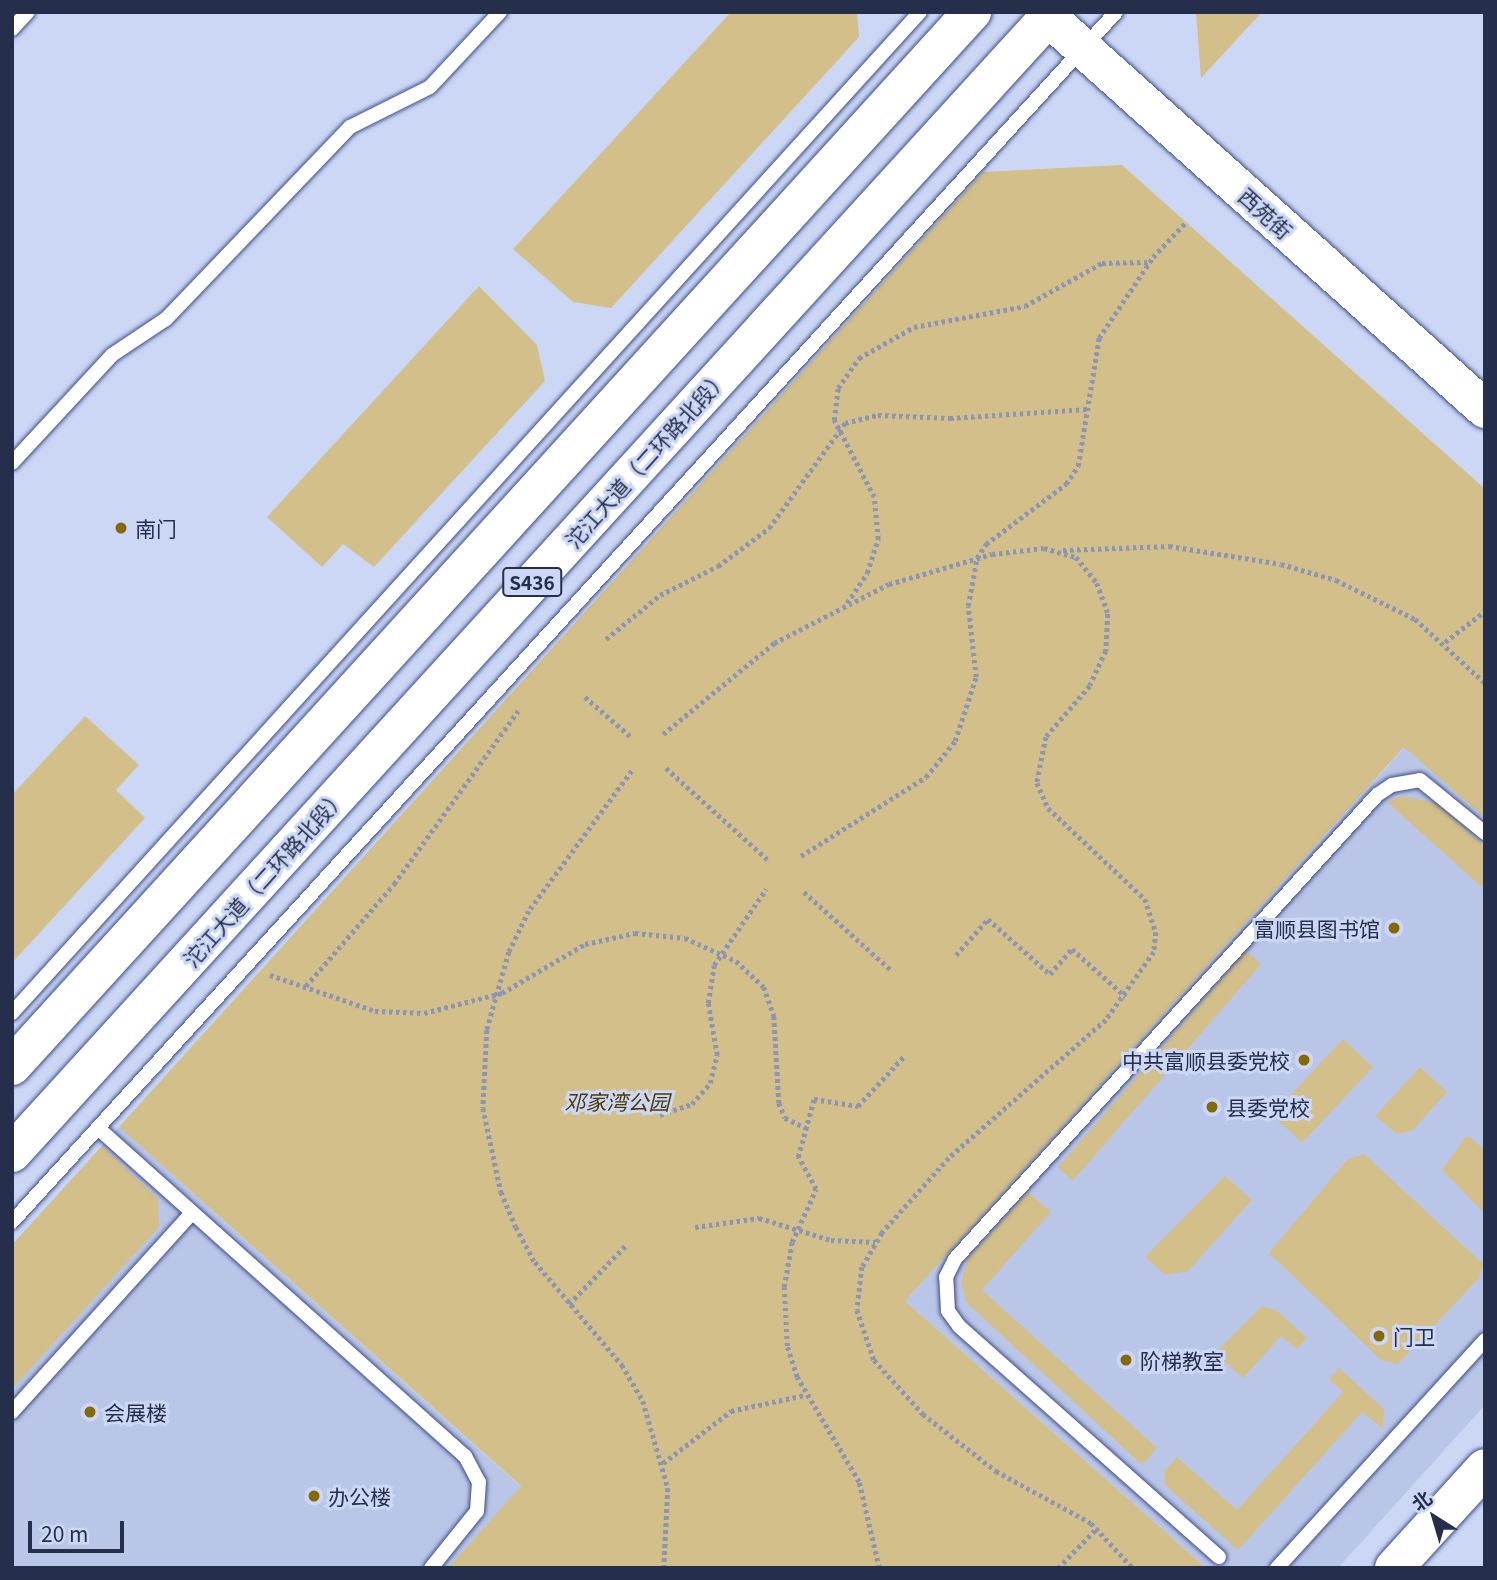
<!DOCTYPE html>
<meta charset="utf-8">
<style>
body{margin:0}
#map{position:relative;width:1497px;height:1580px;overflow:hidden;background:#ccd7f5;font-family:Georgia,"Noto Sans SC",serif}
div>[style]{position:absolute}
.built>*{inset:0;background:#bac6e7}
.green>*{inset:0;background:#d3bf89;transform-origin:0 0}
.path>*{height:4.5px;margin-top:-2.25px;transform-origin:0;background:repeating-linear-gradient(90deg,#8c96b4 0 3.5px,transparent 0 7px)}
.roads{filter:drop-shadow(0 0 2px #3b4d8d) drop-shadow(0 0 2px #3b4d8d)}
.lane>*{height:14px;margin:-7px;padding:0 7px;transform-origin:7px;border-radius:7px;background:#fff}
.secondary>*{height:38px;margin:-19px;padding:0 19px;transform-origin:19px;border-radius:19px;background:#fff}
.highway>*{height:38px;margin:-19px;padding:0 19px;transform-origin:19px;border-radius:19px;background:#fff}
.dots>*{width:19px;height:19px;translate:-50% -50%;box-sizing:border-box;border:4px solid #ccd7f5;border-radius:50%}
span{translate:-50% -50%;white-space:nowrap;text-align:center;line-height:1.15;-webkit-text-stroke:6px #ccd7f5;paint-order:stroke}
.shield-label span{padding:2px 5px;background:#ccd7f5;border:2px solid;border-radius:5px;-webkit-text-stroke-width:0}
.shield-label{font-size:19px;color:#252f4b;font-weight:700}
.street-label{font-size:21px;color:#252f4b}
.poi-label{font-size:21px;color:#252f4b}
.left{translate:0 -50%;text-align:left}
.right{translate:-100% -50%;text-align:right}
.park-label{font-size:21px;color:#4d3a00;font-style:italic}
.frame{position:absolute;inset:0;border:14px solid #252f4b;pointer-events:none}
.north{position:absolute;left:1399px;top:1482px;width:70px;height:70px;-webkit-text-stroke:5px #ccd7f5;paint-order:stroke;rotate:323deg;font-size:19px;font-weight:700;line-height:28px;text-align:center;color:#252f4b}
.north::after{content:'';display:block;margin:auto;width:24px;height:32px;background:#252f4b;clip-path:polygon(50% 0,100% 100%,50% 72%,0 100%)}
.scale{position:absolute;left:28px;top:1521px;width:96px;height:32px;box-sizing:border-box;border:4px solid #252f4b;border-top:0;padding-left:9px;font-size:21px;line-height:24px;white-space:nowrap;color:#252f4b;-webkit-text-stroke:5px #ccd7f5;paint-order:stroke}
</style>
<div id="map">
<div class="built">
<div style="clip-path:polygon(1405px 747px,1485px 818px,1485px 1405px,1338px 1568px,1206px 1568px,905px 1301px)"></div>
<div style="clip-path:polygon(119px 1127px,521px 1487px,448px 1568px,12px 1568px,12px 1245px)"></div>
</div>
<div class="green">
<div style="clip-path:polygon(731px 12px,857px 12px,859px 37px,611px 308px,573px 302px,513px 249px)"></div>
<div style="clip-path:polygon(1196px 12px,1262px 12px,1201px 78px)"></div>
<div style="clip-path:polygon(1122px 165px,1485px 489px,1485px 818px,1404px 747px,905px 1301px,1206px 1568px,448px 1568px,521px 1486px,119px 1127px,983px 172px)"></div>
<div style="clip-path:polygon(479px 286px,537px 345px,545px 381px,374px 567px,343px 544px,322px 567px,267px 517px)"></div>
<div style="clip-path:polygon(85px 716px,139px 765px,116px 790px,145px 818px,12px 963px,12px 795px)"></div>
<div style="clip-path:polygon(1401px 796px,1437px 803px,1485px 846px,1485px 890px,1387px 802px)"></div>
<div style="left:1246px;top:951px;width:20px;height:287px;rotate:41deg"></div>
<div style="left:1343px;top:1039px;width:41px;height:104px;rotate:43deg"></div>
<div style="clip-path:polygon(1420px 1067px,1447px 1092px,1412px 1131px,1397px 1134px,1375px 1116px)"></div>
<div style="clip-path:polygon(1467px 1135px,1485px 1150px,1485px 1214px,1442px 1170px)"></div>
<div style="clip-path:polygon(102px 1146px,158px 1199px,159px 1227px,12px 1389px,12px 1245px)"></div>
<div style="clip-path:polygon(1364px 1154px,1483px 1264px,1479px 1278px,1398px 1364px,1381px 1360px,1269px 1253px,1347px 1160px)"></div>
<div style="clip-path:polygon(1225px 1176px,1252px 1200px,1188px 1271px,1165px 1275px,1145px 1257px)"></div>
<div style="clip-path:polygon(1028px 1192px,1051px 1212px,982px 1290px,1157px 1448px,1142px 1465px,966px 1302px,961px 1282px,968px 1258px)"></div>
<div style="clip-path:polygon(1262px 1306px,1276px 1310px,1307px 1338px,1297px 1349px,1281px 1336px,1243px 1378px,1215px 1353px)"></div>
<div style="clip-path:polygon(1339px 1368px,1384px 1409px,1383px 1429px,1362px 1412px,1238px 1550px,1165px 1485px,1164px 1471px,1177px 1457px,1237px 1510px,1343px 1392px,1329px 1379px)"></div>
</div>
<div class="path">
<div style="left:1063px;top:550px;width:106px;rotate:-2.2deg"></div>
<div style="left:1169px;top:546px;width:113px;rotate:9.1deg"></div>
<div style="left:1281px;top:564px;width:57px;rotate:16.2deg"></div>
<div style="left:1336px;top:580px;width:88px;rotate:26.3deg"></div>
<div style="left:1415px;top:619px;width:95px;rotate:42.4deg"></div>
<div style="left:847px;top:603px;width:36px;rotate:-56deg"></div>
<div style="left:867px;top:573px;width:36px;rotate:-72deg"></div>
<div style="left:878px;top:539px;width:42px;rotate:-95.4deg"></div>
<div style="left:874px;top:497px;width:87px;rotate:-117.5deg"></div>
<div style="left:834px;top:420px;width:32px;rotate:-83deg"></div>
<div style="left:838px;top:388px;width:37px;rotate:-55deg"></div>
<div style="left:859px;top:358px;width:63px;rotate:-29.4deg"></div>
<div style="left:914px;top:327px;width:113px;rotate:-10.7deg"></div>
<div style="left:1025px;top:306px;width:88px;rotate:-29.2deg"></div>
<div style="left:1102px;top:263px;width:48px;rotate:-1.2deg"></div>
<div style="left:606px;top:639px;width:70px;rotate:-39.2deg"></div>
<div style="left:660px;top:595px;width:65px;rotate:-26.6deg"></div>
<div style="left:718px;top:566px;width:64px;rotate:-36.7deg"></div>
<div style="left:769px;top:528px;width:130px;rotate:-54.1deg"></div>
<div style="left:845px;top:423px;width:34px;rotate:-14deg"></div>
<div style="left:878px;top:415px;width:72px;rotate:2.4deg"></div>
<div style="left:950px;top:418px;width:138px;rotate:-3.7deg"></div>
<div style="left:1445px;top:642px;width:51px;rotate:-37.8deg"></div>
<div style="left:585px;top:697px;width:60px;rotate:40.9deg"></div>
<div style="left:663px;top:734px;width:144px;rotate:-39.3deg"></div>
<div style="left:774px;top:643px;width:129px;rotate:-27.2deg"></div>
<div style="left:889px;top:584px;width:107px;rotate:-16.2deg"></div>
<div style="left:992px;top:554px;width:52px;rotate:-6.6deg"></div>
<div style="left:1044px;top:548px;width:33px;rotate:16deg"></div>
<div style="left:1076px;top:557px;width:33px;rotate:51deg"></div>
<div style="left:1097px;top:583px;width:33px;rotate:70deg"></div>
<div style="left:1108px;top:614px;width:37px;rotate:93deg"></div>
<div style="left:1106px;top:651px;width:38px;rotate:115deg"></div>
<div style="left:1090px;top:686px;width:67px;rotate:130.8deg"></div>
<div style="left:1046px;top:737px;width:47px;rotate:101.1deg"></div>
<div style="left:1037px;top:783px;width:27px;rotate:66deg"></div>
<div style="left:1048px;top:808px;width:133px;rotate:43.2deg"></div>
<div style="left:1145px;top:899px;width:35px;rotate:72deg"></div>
<div style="left:1156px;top:932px;width:20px;rotate:96deg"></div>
<div style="left:1154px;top:952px;width:83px;rotate:125.2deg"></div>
<div style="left:1106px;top:1020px;width:209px;rotate:138.7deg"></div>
<div style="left:949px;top:1158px;width:101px;rotate:131.8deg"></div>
<div style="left:882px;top:1233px;width:39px;rotate:120deg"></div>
<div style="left:862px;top:1267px;width:43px;rotate:96.6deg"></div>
<div style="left:857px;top:1310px;width:53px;rotate:71.2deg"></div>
<div style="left:874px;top:1360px;width:73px;rotate:47.8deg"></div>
<div style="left:923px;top:1414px;width:93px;rotate:38deg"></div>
<div style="left:996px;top:1471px;width:108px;rotate:28.7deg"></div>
<div style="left:1091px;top:1523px;width:62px;rotate:47deg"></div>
<div style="left:666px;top:768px;width:137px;rotate:42deg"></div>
<div style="left:632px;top:771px;width:174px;rotate:126.3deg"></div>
<div style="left:529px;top:911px;width:46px;rotate:116deg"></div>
<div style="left:509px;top:952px;width:81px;rotate:105.8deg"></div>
<div style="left:487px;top:1030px;width:78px;rotate:92.9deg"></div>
<div style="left:483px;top:1108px;width:86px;rotate:77.9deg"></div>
<div style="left:501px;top:1192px;width:38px;rotate:67deg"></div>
<div style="left:516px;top:1227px;width:40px;rotate:62deg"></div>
<div style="left:535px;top:1262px;width:135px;rotate:49.8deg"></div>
<div style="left:622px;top:1365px;width:42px;rotate:59.7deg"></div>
<div style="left:643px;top:1401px;width:91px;rotate:74deg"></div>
<div style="left:668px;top:1488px;width:80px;rotate:92.9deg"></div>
<div style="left:801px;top:856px;width:148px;rotate:-32.3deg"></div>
<div style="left:926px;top:777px;width:46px;rotate:-51.1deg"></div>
<div style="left:955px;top:741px;width:67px;rotate:-71.8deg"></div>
<div style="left:976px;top:677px;width:71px;rotate:-96.4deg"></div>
<div style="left:968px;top:606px;width:49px;rotate:-79.4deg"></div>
<div style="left:977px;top:558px;width:17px;rotate:-57deg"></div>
<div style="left:986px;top:544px;width:100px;rotate:-36.9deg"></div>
<div style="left:1066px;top:484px;width:22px;rotate:-56deg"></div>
<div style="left:1078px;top:466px;width:130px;rotate:-80.7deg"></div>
<div style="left:1099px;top:338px;width:97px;rotate:-56.3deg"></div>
<div style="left:1153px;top:257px;width:48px;rotate:-46.7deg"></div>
<div style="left:804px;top:892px;width:118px;rotate:41.9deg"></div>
<div style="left:956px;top:955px;width:48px;rotate:-48.4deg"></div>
<div style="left:988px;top:919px;width:83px;rotate:41.6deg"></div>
<div style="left:1050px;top:974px;width:33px;rotate:-49deg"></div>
<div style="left:1072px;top:949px;width:72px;rotate:41.6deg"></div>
<div style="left:270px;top:975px;width:111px;rotate:18.9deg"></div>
<div style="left:375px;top:1011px;width:49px;rotate:2.3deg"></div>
<div style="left:424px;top:1013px;width:81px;rotate:-14.4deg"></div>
<div style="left:502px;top:993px;width:96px;rotate:-30.6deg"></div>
<div style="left:585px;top:944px;width:51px;rotate:-12.4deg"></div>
<div style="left:635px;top:933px;width:50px;rotate:5.7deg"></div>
<div style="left:685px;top:938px;width:56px;rotate:24.3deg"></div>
<div style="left:736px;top:961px;width:38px;rotate:43deg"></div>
<div style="left:764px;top:987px;width:31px;rotate:71deg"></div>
<div style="left:774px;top:1016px;width:87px;rotate:86.7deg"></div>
<div style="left:779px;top:1103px;width:16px;rotate:68deg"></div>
<div style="left:785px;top:1118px;width:23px;rotate:25deg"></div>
<div style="left:306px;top:986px;width:135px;rotate:-49.2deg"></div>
<div style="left:394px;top:884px;width:213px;rotate:-54.4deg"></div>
<div style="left:660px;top:1115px;width:34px;rotate:-19deg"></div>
<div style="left:692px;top:1104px;width:28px;rotate:-49deg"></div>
<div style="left:710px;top:1083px;width:29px;rotate:-76deg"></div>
<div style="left:717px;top:1055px;width:53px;rotate:-99.8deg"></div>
<div style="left:708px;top:1003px;width:38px;rotate:-81deg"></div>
<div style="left:714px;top:965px;width:92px;rotate:-55.6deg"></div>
<div style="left:695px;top:1227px;width:65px;rotate:-8deg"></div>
<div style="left:759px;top:1218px;width:75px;rotate:17deg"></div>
<div style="left:831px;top:1240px;width:44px;rotate:2.6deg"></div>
<div style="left:569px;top:1304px;width:81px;rotate:-46deg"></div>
<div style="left:663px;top:1463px;width:86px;rotate:-37.4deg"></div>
<div style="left:731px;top:1411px;width:76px;rotate:-12.2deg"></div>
<div style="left:879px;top:1568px;width:88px;rotate:-103.1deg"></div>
<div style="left:859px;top:1482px;width:122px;rotate:-120.6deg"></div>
<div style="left:797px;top:1377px;width:33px;rotate:-108deg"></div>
<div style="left:787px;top:1346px;width:59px;rotate:-92.9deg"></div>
<div style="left:784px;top:1287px;width:46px;rotate:-79.9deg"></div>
<div style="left:792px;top:1242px;width:58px;rotate:-65.6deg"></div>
<div style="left:816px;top:1189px;width:37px;rotate:-119deg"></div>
<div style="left:798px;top:1157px;width:60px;rotate:-74.6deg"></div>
<div style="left:814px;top:1099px;width:45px;rotate:9deg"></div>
<div style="left:858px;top:1106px;width:69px;rotate:-47.3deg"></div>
<div style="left:1058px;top:1568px;width:56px;rotate:-45.7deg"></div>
</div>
<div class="roads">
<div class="lane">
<div style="left:12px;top:29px;width:23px;rotate:-47deg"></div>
<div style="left:12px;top:463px;width:147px;rotate:-47.2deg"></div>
<div style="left:112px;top:355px;width:65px;rotate:-33.7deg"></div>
<div style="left:166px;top:319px;width:266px;rotate:-46.2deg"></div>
<div style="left:350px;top:127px;width:89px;rotate:-26.6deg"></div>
<div style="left:430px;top:87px;width:103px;rotate:-47deg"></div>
<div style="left:12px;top:1013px;width:1351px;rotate:-47.79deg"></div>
<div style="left:99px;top:1129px;width:491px;rotate:41.8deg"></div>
<div style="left:465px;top:1456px;width:30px;rotate:62deg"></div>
<div style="left:479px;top:1482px;width:29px;rotate:94deg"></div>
<div style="left:477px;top:1511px;width:73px;rotate:128.9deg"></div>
<div style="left:12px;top:1222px;width:1638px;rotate:-47.62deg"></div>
<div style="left:12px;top:1412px;width:268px;rotate:-47.9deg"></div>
<div style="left:1219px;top:1557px;width:348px;rotate:-138.4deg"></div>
<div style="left:959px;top:1326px;width:19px;rotate:-126deg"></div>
<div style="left:948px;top:1311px;width:34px;rotate:-93deg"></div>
<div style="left:946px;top:1277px;width:20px;rotate:-63deg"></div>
<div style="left:955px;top:1259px;width:627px;rotate:-47.71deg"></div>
<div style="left:1377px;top:795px;width:18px;rotate:-34deg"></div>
<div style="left:1392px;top:785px;width:28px;rotate:-10deg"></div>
<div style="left:1420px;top:780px;width:84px;rotate:39.2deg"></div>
<div style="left:1277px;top:1568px;width:309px;rotate:-47.6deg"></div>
</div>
<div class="secondary">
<div style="left:1048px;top:17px;width:587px;rotate:41.89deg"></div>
<div style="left:1394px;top:1568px;width:135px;rotate:-47.7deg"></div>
</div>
<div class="highway">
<div style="left:12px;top:1066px;width:1426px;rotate:-47.67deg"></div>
<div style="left:12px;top:1153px;width:1545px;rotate:-47.62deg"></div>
</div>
</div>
<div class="dots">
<div style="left:121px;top:528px;background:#866905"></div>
<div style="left:1394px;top:928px;background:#866905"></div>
<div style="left:1304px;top:1060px;background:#866905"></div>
<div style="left:1212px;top:1107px;background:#866905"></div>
<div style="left:1379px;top:1336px;background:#866905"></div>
<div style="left:1126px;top:1360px;background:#866905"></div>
<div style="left:90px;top:1412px;background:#866905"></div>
<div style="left:314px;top:1496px;background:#866905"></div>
</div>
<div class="shield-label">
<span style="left:532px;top:582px">S436</span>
</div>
<div class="street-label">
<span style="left:1266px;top:213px;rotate:42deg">西苑街</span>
<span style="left:646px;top:458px;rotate:-48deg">沱江大道（二环路北段）</span>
<span style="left:264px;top:877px;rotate:-48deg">沱江大道（二环路北段）</span>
</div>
<div class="poi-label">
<span class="left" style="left:135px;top:528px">南门</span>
<span class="right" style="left:1380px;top:928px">富顺县图书馆</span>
<span class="right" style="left:1290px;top:1060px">中共富顺县委党校</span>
<span class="left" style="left:1226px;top:1107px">县委党校</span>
<span class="left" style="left:1393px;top:1336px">门卫</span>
<span class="left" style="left:1140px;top:1360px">阶梯教室</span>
<span class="left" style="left:104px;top:1412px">会展楼</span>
<span class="left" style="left:328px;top:1496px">办公楼</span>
</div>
<div class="park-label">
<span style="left:617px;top:1101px">邓家湾公园</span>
</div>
<div class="frame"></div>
<div class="north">北</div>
<div class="scale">20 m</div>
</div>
